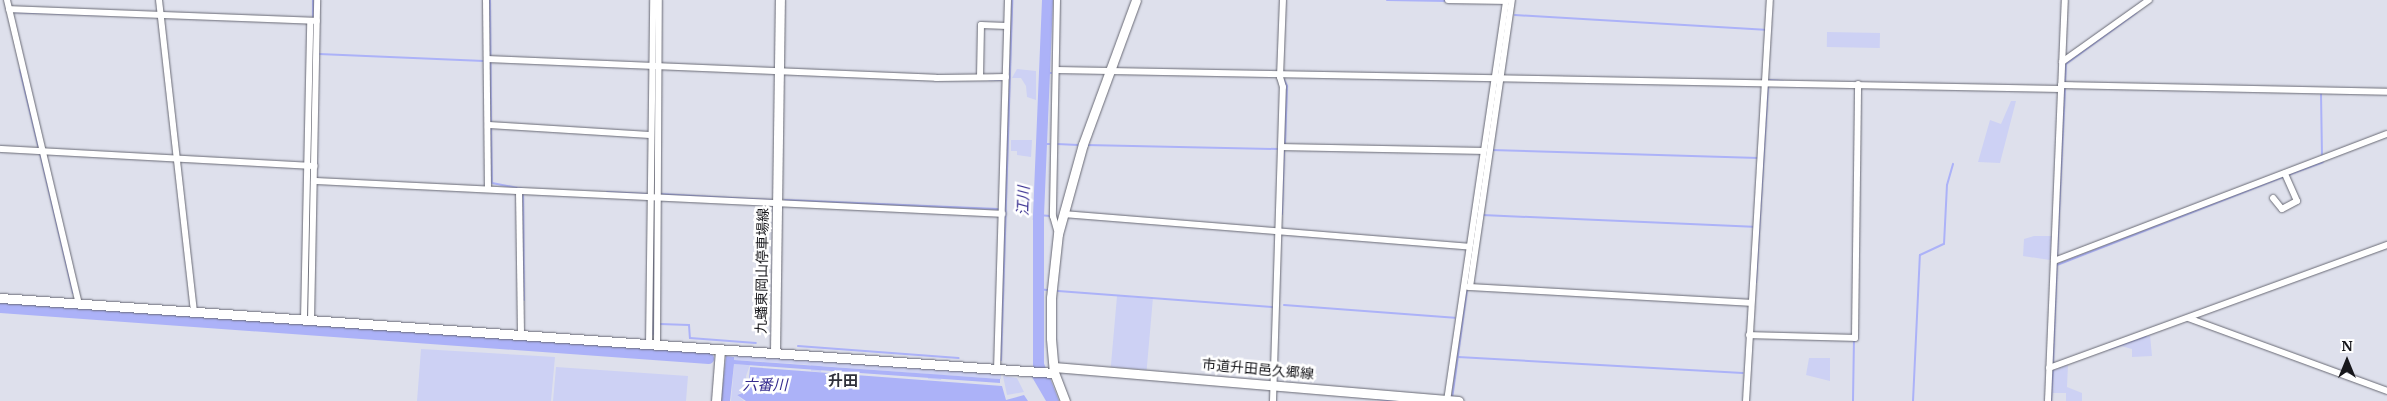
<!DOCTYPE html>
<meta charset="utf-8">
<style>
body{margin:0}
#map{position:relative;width:2387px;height:401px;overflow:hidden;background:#dee0ec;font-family:Merriweather,"Noto Sans JP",serif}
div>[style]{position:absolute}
.green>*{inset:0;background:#cdd1f4;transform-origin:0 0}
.water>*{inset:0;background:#acb2f8}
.stream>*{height:2px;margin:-1px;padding:0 1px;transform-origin:1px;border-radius:1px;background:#acb2f8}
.river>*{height:11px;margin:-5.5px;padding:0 5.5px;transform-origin:5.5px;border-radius:5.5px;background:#acb2f8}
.roads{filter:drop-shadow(0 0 1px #686974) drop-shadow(0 0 1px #686974)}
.street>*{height:6px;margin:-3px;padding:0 3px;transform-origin:3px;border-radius:3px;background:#fff}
.secondary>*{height:9px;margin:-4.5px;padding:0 4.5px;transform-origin:4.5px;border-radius:4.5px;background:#fff}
span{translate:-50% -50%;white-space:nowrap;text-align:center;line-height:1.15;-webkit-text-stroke:5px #fff;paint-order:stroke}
.street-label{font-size:14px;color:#17171b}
.water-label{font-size:15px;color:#362c8f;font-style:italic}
.neighbourhood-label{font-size:15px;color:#31323b;font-weight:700}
.north{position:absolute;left:2322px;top:336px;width:50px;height:50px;-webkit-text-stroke:4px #fff;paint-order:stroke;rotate:0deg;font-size:14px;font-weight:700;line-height:20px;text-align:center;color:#17171b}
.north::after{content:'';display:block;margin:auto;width:18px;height:22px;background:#17171b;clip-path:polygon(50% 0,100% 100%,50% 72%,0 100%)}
</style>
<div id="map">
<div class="green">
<div style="left:1827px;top:32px;width:53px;height:15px;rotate:1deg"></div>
<div style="clip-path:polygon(1017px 69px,1036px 71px,1036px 100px,1027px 97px,1026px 86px,1021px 78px,1012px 78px)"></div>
<div style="clip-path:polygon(2011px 101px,2016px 101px,2000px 163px,1978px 162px,1990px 120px,2001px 124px)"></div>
<div style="clip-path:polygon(1011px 140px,1032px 140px,1031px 157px,1017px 155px,1017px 151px,1011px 151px)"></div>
<div style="clip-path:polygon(2034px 236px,2052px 236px,2050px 260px,2023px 256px,2024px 239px)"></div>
<div style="left:1117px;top:296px;width:36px;height:71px;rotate:5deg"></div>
<div style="clip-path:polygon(2150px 335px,2152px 356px,2132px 357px,2132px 349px,2121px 346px)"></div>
<div style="clip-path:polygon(421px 349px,555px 357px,551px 401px,417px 401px)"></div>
<div style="clip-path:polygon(734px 353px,1001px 373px,1001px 379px,942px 375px,941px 380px,928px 379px,928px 374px,822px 366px,821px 372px,811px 371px,811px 365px,734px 360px)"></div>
<div style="clip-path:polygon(1809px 358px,1830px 358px,1830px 381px,1806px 375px)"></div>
<div style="clip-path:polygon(734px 364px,750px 365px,746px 376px,747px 389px,737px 395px,744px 401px,731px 401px)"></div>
<div style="clip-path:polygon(2068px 365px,2067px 387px,2082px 393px,2082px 401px,2066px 401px,2066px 393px,2053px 393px,2054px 370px)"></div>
<div style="clip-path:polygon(556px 367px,688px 376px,686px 401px,553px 401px)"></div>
<div style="clip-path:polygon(1003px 376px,1017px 378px,1024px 392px,1007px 395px)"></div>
</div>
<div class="water">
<div style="clip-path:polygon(726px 356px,734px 357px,734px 360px,1000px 379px,1000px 383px,734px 364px,730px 401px,721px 401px)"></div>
<div style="clip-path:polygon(750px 367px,1002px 386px,1006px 400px,1024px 395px,1028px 401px,746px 401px,737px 395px,748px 391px)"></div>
<div style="clip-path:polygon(1032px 377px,1050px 378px,1059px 401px,1046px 401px)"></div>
</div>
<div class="stream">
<div style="left:490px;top:0;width:123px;rotate:89.5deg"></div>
<div style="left:1387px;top:0;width:60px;rotate:1deg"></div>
<div style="left:12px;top:12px;width:100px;rotate:1.7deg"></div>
<div style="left:1515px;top:15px;width:250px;rotate:3.4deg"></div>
<div style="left:313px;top:20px;width:20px;rotate:-90deg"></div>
<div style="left:319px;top:54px;width:165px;rotate:2.4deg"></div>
<div style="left:20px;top:70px;width:81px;rotate:76.5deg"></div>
<div style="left:1045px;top:73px;width:6px"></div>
<div style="left:989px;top:80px;width:12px"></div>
<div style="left:1284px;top:80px;width:7px;rotate:63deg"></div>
<div style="left:1287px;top:86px;width:58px;rotate:92deg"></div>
<div style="left:1768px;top:80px;width:15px;rotate:4deg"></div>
<div style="left:2065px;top:82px;width:18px;rotate:-87deg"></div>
<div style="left:2066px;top:64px;width:87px;rotate:-36.1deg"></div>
<div style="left:2321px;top:93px;width:63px;rotate:89.1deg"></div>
<div style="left:491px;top:127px;width:56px;rotate:89deg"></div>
<div style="left:492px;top:183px;width:32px;rotate:11deg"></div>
<div style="left:523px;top:189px;width:111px;rotate:89.5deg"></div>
<div style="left:1041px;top:144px;width:8px"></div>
<div style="left:1057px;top:144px;width:21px;rotate:3deg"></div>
<div style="left:1086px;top:145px;width:192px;rotate:1.2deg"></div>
<div style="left:1491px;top:150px;width:268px;rotate:1.7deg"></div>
<div style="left:40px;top:153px;width:144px;rotate:76.7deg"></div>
<div style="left:2288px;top:175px;width:37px;rotate:-20deg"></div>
<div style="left:607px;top:192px;width:39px;rotate:3deg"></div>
<div style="left:660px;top:194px;width:111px;rotate:3.1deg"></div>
<div style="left:654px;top:195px;width:128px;rotate:-89.6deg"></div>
<div style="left:785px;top:200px;width:213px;rotate:2.4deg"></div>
<div style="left:1282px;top:214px;width:65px;rotate:-88.2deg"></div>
<div style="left:1038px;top:215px;width:12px;rotate:5deg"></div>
<div style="left:1482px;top:215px;width:271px;rotate:2.5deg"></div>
<div style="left:2057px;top:257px;width:170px;rotate:-87.3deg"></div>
<div style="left:2057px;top:265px;width:243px;rotate:-21.3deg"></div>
<div style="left:1756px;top:282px;width:197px;rotate:-86.5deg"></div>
<div style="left:1038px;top:289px;width:9px;rotate:6deg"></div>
<div style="left:1058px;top:291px;width:216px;rotate:4.3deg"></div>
<div style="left:1284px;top:305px;width:171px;rotate:4.3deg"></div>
<div style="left:77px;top:310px;width:2px;rotate:90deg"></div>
<div style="left:660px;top:324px;width:29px;rotate:2deg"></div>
<div style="left:689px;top:325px;width:13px;rotate:86deg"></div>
<div style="left:690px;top:338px;width:66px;rotate:4.3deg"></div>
<div style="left:308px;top:329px;width:3px;rotate:-90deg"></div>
<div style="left:653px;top:334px;width:134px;rotate:-89.6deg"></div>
<div style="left:524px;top:342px;width:3px;rotate:90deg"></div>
<div style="left:798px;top:346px;width:161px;rotate:4.3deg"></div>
<div style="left:2109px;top:349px;width:39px;rotate:-19deg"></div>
<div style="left:653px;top:354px;width:3px;rotate:-90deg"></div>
<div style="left:1458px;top:357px;width:285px;rotate:3.2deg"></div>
<div style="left:999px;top:359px;width:2px;rotate:27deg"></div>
<div style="left:1001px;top:360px;width:360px;rotate:-88.2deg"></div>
<div style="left:2053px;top:364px;width:102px;rotate:-87.8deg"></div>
<div style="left:1378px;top:399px;width:24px;rotate:5deg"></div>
<div style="left:1452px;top:399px;width:111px;rotate:-82.2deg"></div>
<div style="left:1853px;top:401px;width:61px;rotate:-89.1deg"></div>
<div style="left:1913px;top:401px;width:146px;rotate:-87.3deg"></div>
<div style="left:1920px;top:255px;width:26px;rotate:-25deg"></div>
<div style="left:1944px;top:244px;width:59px;rotate:-87.1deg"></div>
<div style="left:1947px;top:185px;width:22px;rotate:-74deg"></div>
<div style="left:2051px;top:401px;width:32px;rotate:-86deg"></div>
</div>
<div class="river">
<div style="left:1047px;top:0;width:219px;rotate:92.4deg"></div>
<div style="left:1038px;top:219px;width:145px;rotate:90deg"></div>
<div style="left:1038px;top:364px;width:40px;rotate:69deg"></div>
<div style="left:0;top:307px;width:710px;rotate:4.12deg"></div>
</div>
<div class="roads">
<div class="street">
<div style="left:7px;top:0;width:312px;rotate:76.7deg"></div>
<div style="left:159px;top:0;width:314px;rotate:83.6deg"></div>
<div style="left:486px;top:0;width:188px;rotate:89.4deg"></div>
<div style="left:1057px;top:0;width:216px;rotate:91.1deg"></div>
<div style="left:1053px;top:216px;width:18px;rotate:74deg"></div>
<div style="left:1448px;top:0;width:58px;rotate:1deg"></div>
<div style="left:9px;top:9px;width:308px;rotate:2.2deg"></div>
<div style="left:487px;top:59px;width:449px;rotate:2.4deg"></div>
<div style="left:936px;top:78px;width:70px;rotate:-0.8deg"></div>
<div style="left:2062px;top:62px;width:107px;rotate:-35.5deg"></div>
<div style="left:1056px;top:70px;width:1005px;rotate:1.08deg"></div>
<div style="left:980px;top:77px;width:52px;rotate:-88.9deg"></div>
<div style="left:981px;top:25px;width:26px;rotate:2deg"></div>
<div style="left:2061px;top:85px;width:326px;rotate:1.2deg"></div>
<div style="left:488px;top:125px;width:163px;rotate:3.5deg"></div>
<div style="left:1282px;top:147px;width:201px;rotate:1.1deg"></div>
<div style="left:0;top:149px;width:315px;rotate:3.1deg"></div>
<div style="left:314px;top:181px;width:205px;rotate:2.8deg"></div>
<div style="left:519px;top:191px;width:144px;rotate:89.2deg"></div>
<div style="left:519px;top:191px;width:484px;rotate:2.7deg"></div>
<div style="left:2273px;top:198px;width:14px;rotate:51deg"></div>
<div style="left:2282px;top:209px;width:17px;rotate:-28deg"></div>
<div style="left:2297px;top:201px;width:30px;rotate:-114deg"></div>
<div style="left:1063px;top:214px;width:407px;rotate:4.6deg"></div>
<div style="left:2054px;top:261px;width:356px;rotate:-20.9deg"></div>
<div style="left:1468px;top:287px;width:283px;rotate:3.2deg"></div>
<div style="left:1470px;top:287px;width:290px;rotate:-81.7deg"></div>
<div style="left:2188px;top:318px;width:212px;rotate:20.1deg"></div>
<div style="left:304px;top:320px;width:298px;rotate:-88.8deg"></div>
<div style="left:311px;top:321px;width:321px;rotate:-88.9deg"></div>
<div style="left:1749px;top:335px;width:106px;rotate:1.6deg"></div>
<div style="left:1855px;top:338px;width:254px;rotate:-89.3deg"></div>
<div style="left:649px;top:345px;width:345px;rotate:-89.3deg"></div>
<div style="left:657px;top:345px;width:345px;rotate:-89.7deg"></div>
<div style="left:2049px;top:368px;width:360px;rotate:-20deg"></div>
<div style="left:997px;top:370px;width:370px;rotate:-88.3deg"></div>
<div style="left:1273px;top:401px;width:314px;rotate:-88.2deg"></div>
<div style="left:1283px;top:87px;width:10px;rotate:-107deg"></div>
<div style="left:1280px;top:77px;width:77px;rotate:-87.8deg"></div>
<div style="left:1447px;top:401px;width:405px;rotate:-81.6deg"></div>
<div style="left:1746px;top:401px;width:402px;rotate:-86.6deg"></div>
<div style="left:2048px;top:401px;width:401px;rotate:-87.6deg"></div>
</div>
<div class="secondary">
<div style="left:0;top:298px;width:1057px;rotate:4.07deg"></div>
<div style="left:775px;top:352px;width:352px;rotate:-89.2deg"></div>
<div style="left:1054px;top:367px;width:406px;rotate:4.8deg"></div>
<div style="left:716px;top:401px;width:51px;rotate:-85.5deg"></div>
<div style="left:1065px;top:401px;width:30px;rotate:-111deg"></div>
<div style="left:1054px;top:373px;width:35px;rotate:-95deg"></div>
<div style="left:1051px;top:338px;width:40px;rotate:-90deg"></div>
<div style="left:1051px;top:298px;width:64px;rotate:-83.8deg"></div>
<div style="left:1058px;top:234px;width:93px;rotate:-74.5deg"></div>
<div style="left:1083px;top:144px;width:153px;rotate:-69.8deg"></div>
</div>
</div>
<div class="street-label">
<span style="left:762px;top:271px;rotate:-89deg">九蟠東岡山停車場線</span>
<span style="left:1258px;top:369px;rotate:5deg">市道升田邑久郷線</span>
</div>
<div class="water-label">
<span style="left:1023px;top:201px;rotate:-88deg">江川</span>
<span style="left:765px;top:385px">六番川</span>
</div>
<div class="neighbourhood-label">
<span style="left:843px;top:381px">升田</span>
</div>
<div class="north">N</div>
</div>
